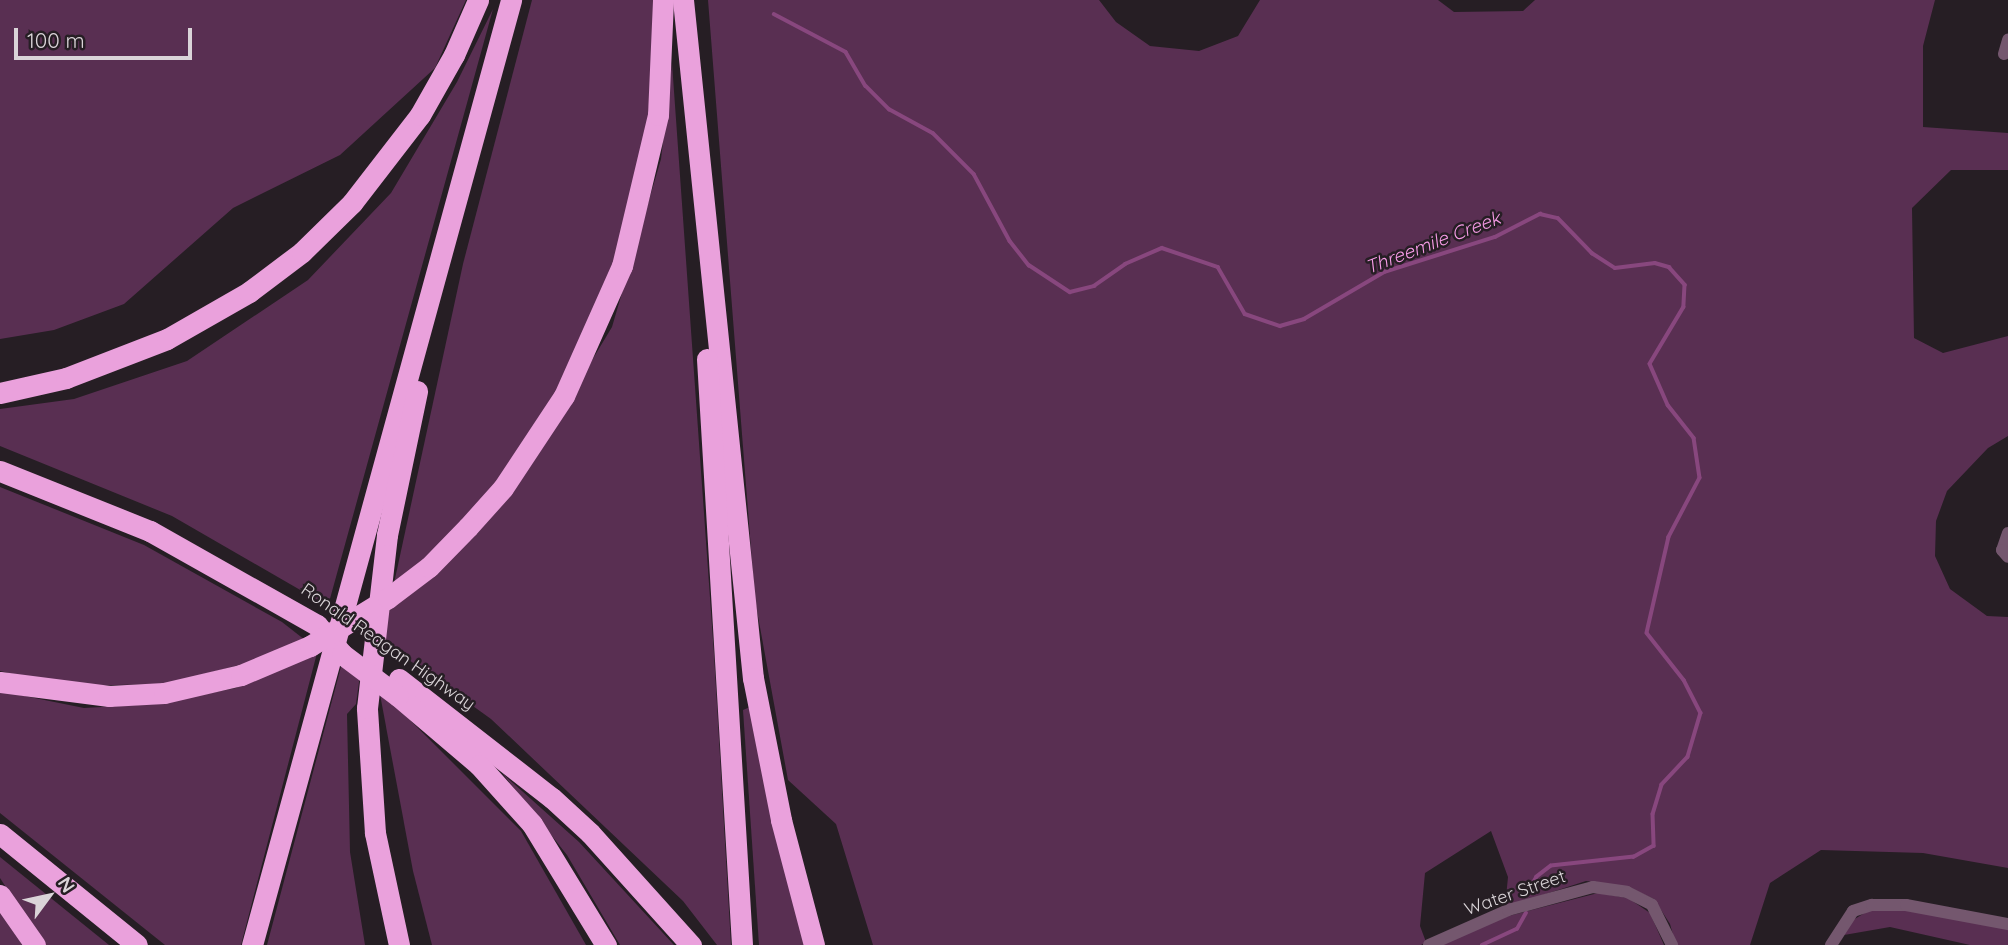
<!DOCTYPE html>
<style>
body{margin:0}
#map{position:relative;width:2008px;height:945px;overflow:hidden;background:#261e24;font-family:Quicksand,sans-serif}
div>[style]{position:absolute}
.green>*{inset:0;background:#592f52}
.stream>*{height:3.5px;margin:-1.75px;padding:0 1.75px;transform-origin:1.75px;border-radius:1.75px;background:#88477e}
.minor>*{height:12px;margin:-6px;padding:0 6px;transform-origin:6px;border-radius:6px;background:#74576e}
.motorway>*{height:21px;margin:-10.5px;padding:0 10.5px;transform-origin:10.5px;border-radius:10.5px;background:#eaa1dc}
.motorway-bridge>*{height:21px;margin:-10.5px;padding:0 10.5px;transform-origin:10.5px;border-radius:10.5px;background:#eaa1dc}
span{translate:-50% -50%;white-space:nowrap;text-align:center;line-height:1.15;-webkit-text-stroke:5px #261e24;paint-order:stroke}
.street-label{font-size:18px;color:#dad4d8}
.water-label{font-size:19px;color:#f69be6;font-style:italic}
.north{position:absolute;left:14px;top:861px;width:70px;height:70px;-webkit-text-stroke:5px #261e24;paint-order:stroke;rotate:57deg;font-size:19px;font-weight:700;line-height:28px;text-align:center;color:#dad4d8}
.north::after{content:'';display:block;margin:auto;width:24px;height:32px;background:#dad4d8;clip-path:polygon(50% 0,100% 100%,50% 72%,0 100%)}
.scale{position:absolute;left:14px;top:28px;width:178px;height:32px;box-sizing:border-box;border:4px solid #dad4d8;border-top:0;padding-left:9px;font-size:21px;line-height:24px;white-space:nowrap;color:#dad4d8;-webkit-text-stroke:5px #261e24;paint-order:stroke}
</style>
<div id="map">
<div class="green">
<div style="clip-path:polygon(0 0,466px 0,435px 68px,340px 155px,233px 208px,124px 304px,54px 330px,0 339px)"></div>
<div style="clip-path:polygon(532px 0,654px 0,656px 41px,644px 153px,611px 278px,569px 375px,504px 474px,464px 522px,393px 588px,463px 264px)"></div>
<div style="clip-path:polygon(708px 0,1099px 0,1116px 22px,1150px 46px,1199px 51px,1238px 36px,1260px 0,1438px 0,1454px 12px,1523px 11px,1535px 0,1935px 0,1923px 46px,1923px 127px,2008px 133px,2008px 170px,1951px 170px,1912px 208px,1914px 338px,1943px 353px,2008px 336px,2008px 436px,1988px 448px,1947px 491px,1936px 521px,1935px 556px,1950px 589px,1987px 616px,2008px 617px,2008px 868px,1923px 853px,1821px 850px,1770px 883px,1750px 945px,1676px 945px,1670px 924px,1654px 899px,1628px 887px,1586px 881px,1505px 907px,1508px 877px,1491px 831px,1425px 873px,1420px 926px,1426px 942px,1421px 945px,873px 945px,836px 824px,788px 780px,755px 600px)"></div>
<div style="clip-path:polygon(493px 9px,328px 606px,172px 516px,0 446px,0 409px,74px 399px,187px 361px,308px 280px,391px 193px,457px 82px)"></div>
<div style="clip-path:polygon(672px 63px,714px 654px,731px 945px,717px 945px,683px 901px,491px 719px,384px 642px,388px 612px,454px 555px,510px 496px,612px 327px,661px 159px)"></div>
<div style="clip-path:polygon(0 487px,144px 545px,282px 622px,305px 640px,263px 659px,165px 684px,65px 686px,0 671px)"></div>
<div style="clip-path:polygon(317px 653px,241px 945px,165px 945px,0 813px,0 691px,84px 708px,156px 704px,236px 688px)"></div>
<div style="clip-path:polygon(342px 663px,360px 675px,356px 704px,347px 714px,350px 852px,365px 945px,267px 945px)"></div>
<div style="clip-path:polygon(379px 689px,521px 831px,586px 945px,432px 945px,413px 871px)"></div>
<div style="clip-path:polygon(750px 707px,805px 945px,759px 945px,743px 710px)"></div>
<div style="clip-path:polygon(502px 773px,579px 842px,674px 945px,620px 945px,567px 855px)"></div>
<div style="clip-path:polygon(0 857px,109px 945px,43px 945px,0 878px)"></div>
<div style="clip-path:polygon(1598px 893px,1628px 898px,1650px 913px,1664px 945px,1442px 945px,1497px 919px)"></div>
<div style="clip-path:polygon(0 908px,7px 915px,22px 945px,0 945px)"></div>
<div style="clip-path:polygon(1868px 911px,1911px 911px,2008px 929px,2008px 945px,1970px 945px,1890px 927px,1844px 935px,1853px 920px)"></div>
</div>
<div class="stream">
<div style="left:774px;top:14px;width:81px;rotate:27.8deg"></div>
<div style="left:846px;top:52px;width:39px;rotate:60deg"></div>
<div style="left:866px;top:86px;width:33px;rotate:45deg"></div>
<div style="left:889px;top:109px;width:50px;rotate:28.6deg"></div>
<div style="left:933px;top:133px;width:58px;rotate:45deg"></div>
<div style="left:974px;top:174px;width:76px;rotate:61.8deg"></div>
<div style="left:1010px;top:241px;width:31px;rotate:52deg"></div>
<div style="left:1029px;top:265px;width:49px;rotate:33.4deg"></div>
<div style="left:1070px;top:292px;width:25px;rotate:-14deg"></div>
<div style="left:1094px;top:286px;width:38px;rotate:-35deg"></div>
<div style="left:1125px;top:264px;width:40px;rotate:-23.4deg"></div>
<div style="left:1162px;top:248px;width:59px;rotate:18.7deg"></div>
<div style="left:1218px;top:267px;width:54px;rotate:60.1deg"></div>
<div style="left:1245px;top:314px;width:37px;rotate:19deg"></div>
<div style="left:1280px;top:326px;width:25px;rotate:-16deg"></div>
<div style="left:1304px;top:319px;width:93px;rotate:-30.4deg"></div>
<div style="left:1384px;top:272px;width:116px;rotate:-17.5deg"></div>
<div style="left:1495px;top:237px;width:51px;rotate:-27.1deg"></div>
<div style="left:1540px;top:214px;width:18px;rotate:13deg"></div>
<div style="left:1558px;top:218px;width:49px;rotate:45.8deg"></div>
<div style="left:1592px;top:253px;width:27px;rotate:33deg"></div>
<div style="left:1615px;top:268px;width:40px;rotate:-7.1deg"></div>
<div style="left:1655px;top:263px;width:15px;rotate:16deg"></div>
<div style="left:1669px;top:267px;width:24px;rotate:48deg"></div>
<div style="left:1685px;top:285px;width:22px;rotate:93deg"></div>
<div style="left:1684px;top:307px;width:66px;rotate:120.8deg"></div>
<div style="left:1650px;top:364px;width:45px;rotate:66.3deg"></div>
<div style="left:1668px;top:405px;width:42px;rotate:51.8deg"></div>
<div style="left:1694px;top:438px;width:40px;rotate:81.5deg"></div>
<div style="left:1700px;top:478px;width:67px;rotate:117.7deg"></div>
<div style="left:1669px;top:537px;width:98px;rotate:102.9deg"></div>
<div style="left:1647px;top:633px;width:60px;rotate:51.8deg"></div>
<div style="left:1684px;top:680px;width:37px;rotate:63deg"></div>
<div style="left:1701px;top:713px;width:46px;rotate:106.5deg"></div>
<div style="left:1688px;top:757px;width:38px;rotate:133deg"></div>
<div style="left:1662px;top:785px;width:30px;rotate:107deg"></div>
<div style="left:1653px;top:814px;width:32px;rotate:88deg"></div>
<div style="left:1654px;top:846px;width:23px;rotate:151deg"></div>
<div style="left:1634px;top:857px;width:83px;rotate:173.8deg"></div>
<div style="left:1551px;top:866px;width:18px;rotate:142deg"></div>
<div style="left:1537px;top:877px;width:22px;rotate:120deg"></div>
<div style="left:1482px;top:945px;width:38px;rotate:-25deg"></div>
<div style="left:1517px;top:929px;width:18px;rotate:-61deg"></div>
</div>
<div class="minor">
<div style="left:2004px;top:54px;width:15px;rotate:-74deg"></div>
<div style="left:2008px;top:533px;width:18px;rotate:109deg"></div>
<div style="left:2002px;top:550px;width:9px;rotate:49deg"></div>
<div style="left:1429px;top:945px;width:86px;rotate:-23.9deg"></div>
<div style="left:1508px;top:910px;width:88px;rotate:-15.1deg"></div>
<div style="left:1593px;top:887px;width:34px;rotate:8deg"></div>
<div style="left:1627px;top:892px;width:28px;rotate:27deg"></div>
<div style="left:1652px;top:905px;width:45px;rotate:63.4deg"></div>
<div style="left:1831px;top:945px;width:40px;rotate:-57.1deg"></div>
<div style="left:1853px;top:911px;width:20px;rotate:-18deg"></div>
<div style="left:1872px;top:905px;width:34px"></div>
<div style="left:1906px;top:905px;width:104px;rotate:10.6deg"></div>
</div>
<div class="motorway">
<div style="left:683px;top:0;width:682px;rotate:84.11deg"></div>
<div style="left:753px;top:678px;width:145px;rotate:78.8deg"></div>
<div style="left:781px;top:820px;width:129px;rotate:75.2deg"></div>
<div style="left:707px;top:359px;width:587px;rotate:86.58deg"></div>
<div style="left:0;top:393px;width:68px;rotate:-12.8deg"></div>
<div style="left:66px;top:378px;width:108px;rotate:-21.1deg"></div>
<div style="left:167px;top:339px;width:95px;rotate:-29.8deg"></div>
<div style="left:249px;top:292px;width:66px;rotate:-37deg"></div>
<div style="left:302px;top:252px;width:70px;rotate:-44.4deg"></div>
<div style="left:352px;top:203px;width:111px;rotate:-52.3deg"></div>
<div style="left:420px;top:115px;width:69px;rotate:-60.5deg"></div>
<div style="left:454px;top:55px;width:60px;rotate:-66.4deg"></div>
<div style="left:0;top:471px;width:162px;rotate:21.8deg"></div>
<div style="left:150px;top:531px;width:192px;rotate:29.4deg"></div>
<div style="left:468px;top:527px;width:52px;rotate:-48.1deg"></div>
<div style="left:503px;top:488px;width:110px;rotate:-56.5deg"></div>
<div style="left:564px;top:396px;width:142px;rotate:-66deg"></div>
<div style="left:622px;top:266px;width:155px;rotate:-76.6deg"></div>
<div style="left:658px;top:115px;width:115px;rotate:-87.5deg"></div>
<div style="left:399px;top:679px;width:194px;rotate:37.9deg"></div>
<div style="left:552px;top:798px;width:52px;rotate:42.6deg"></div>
<div style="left:590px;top:833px;width:151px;rotate:48deg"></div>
<div style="left:0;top:682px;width:110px;rotate:7.3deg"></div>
<div style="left:109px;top:696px;width:55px;rotate:-3.1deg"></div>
<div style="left:164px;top:693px;width:79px;rotate:-13.2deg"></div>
<div style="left:398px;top:696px;width:106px;rotate:40.4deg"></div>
<div style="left:479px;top:765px;width:79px;rotate:48.1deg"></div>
<div style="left:532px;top:824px;width:142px;rotate:58.6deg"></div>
<div style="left:0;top:834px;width:176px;rotate:39deg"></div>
<div style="left:0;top:895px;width:61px;rotate:55deg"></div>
<div style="left:252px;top:945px;width:980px;rotate:-74.67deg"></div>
<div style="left:399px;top:945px;width:115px;rotate:-102.1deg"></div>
<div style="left:375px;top:833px;width:125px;rotate:-93.7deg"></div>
<div style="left:367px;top:708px;width:174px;rotate:-83.4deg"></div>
<div style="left:387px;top:535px;width:147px;rotate:-78.2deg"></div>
</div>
<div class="motorway-bridge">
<div style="left:317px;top:625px;width:38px;rotate:49deg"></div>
<div style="left:342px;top:654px;width:70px;rotate:36.9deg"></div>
<div style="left:241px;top:675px;width:75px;rotate:-22.8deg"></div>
<div style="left:310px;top:646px;width:92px;rotate:-31.6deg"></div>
<div style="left:388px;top:598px;width:51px;rotate:-37.1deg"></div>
<div style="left:429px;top:567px;width:56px;rotate:-45.7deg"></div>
</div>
<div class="street-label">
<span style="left:388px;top:647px;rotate:35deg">Ronald Reagan Highway</span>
<span style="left:1515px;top:893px;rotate:-19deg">Water Street</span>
</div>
<div class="water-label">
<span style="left:1433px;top:243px;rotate:-21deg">Threemile Creek</span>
</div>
<div class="north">N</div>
<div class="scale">100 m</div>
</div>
